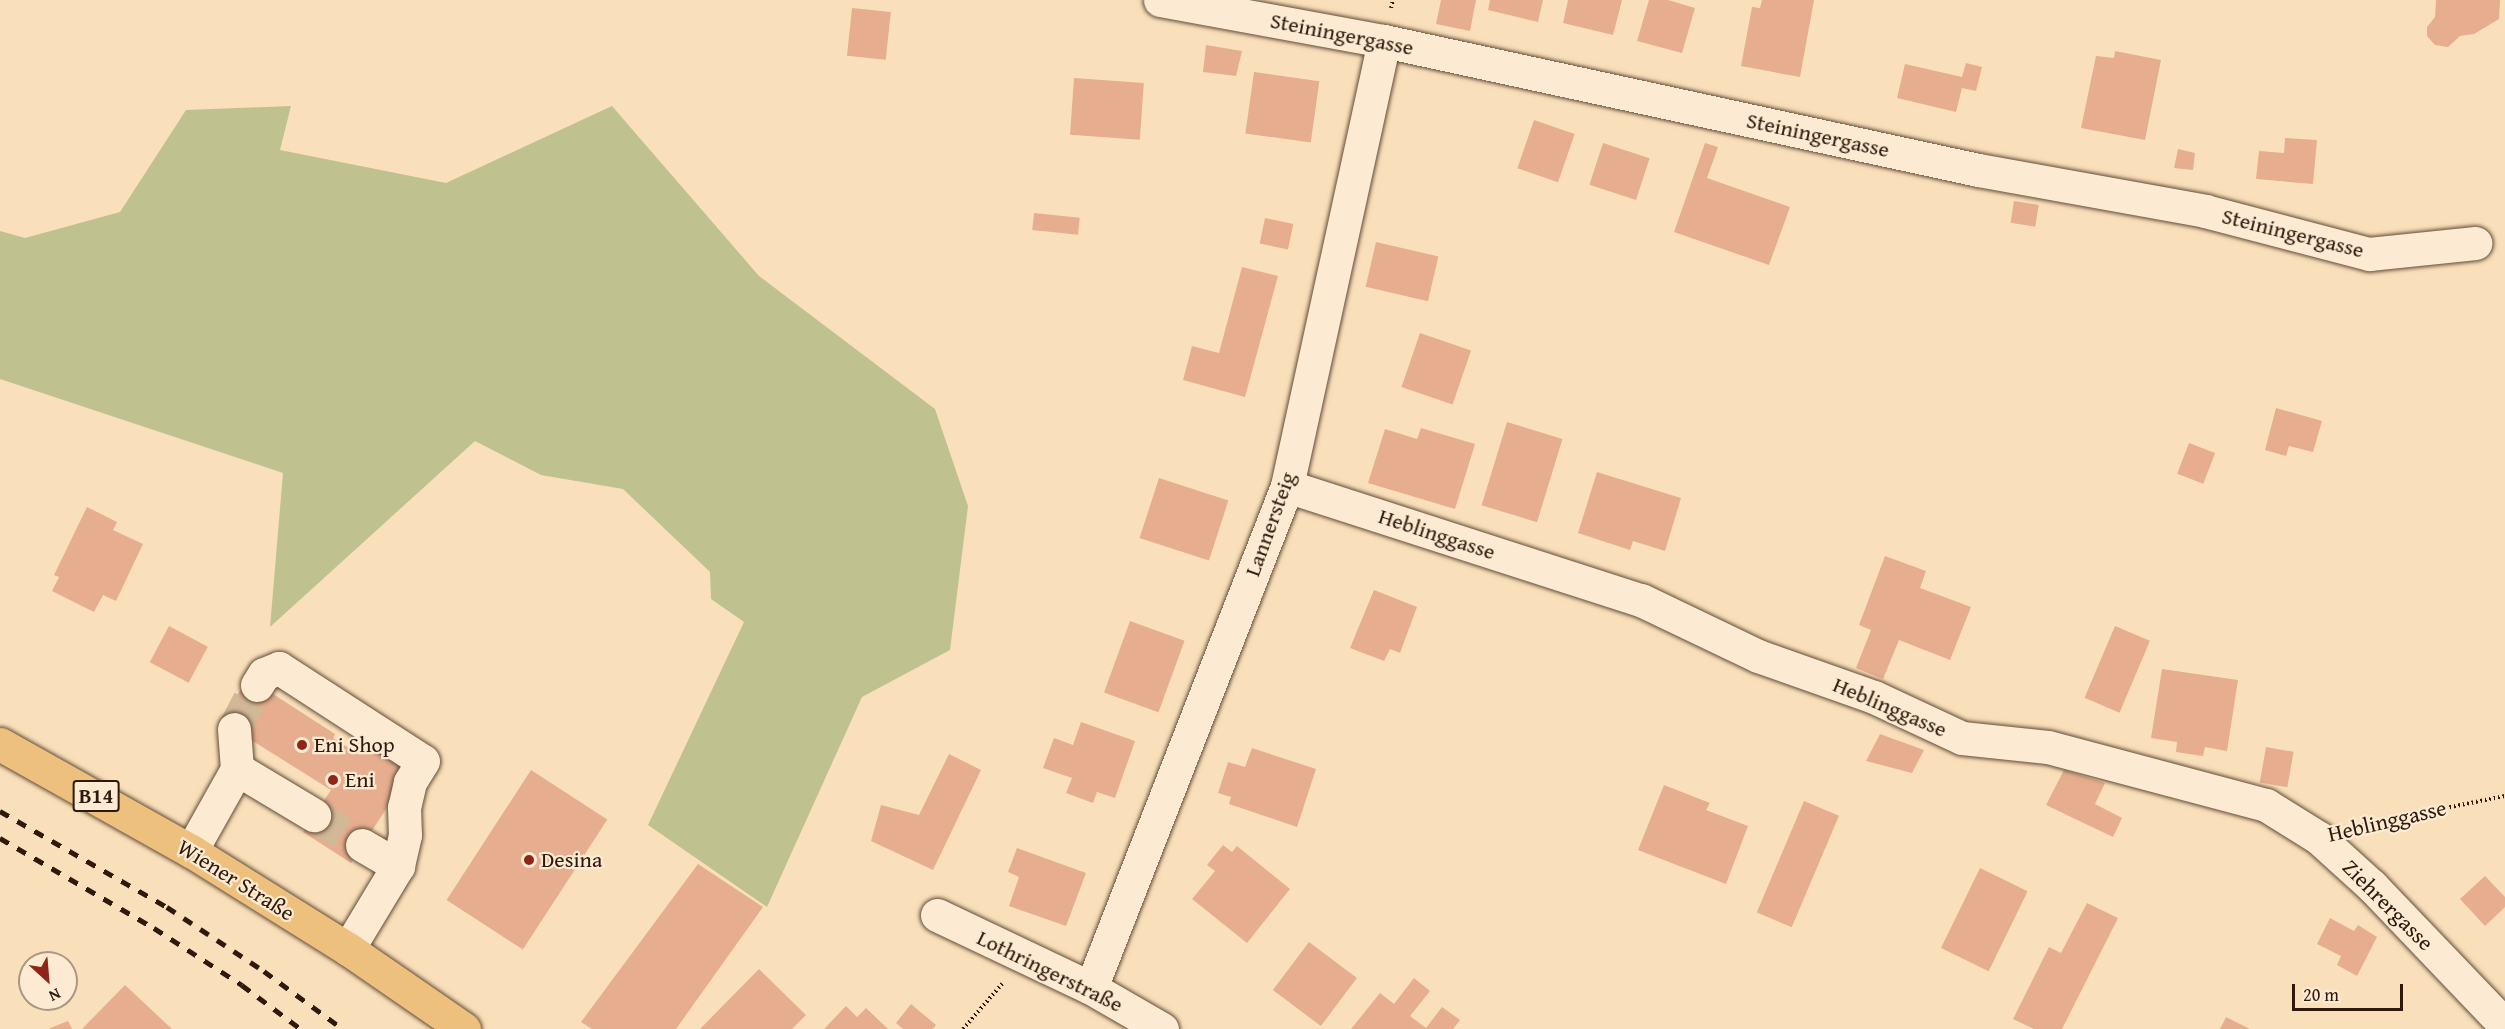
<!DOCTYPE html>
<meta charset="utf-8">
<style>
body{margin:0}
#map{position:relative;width:2505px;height:1029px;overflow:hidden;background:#fae0ba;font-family:"Gentium Book Plus",serif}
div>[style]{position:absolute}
.green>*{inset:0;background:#bfc28f}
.building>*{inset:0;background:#e6ae8e;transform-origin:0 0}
.minor-tunnel>*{height:33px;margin-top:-16.5px;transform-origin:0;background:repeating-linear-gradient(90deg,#d1b897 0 33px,transparent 0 49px)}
.path>*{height:4px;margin-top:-2px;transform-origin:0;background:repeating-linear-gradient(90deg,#2f190d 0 1.5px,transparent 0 4.5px)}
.roads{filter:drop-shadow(0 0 2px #624b38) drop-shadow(0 0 2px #624b38)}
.minor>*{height:33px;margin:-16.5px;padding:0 16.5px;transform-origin:16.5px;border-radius:16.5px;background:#fcebd2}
.major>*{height:33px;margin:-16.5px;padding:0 16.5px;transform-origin:16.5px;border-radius:16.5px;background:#edc07d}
.rail>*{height:4.5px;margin-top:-2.25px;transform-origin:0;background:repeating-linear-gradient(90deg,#2f190d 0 10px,transparent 0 20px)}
.dots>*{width:16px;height:16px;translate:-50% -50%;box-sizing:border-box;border:3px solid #fcebd2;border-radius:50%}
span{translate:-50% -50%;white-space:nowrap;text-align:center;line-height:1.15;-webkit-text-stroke:4.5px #fcebd2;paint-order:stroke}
.shield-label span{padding:2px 4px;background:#fcebd2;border:2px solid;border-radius:4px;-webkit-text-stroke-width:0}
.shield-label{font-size:21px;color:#2f190d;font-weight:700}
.street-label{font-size:22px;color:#2f190d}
.poi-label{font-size:22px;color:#2f190d}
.left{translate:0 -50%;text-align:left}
.north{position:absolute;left:18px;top:951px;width:60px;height:60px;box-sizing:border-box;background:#fcebd2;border:2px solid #aa9783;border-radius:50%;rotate:154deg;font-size:16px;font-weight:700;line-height:24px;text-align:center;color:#2f190d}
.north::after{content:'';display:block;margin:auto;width:21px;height:27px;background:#8f2418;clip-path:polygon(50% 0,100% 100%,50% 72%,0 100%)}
.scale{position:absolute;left:2292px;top:984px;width:111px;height:27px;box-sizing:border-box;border:3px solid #2f190d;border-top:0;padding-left:8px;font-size:18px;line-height:21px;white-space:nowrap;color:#2f190d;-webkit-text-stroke:4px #fcebd2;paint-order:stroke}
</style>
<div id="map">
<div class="green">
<div style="clip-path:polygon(291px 106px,280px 150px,446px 183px,612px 106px,759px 276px,935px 409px,968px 506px,950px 650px,862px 697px,767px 907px,648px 825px,744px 622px,711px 599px,710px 572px,623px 489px,541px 475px,475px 441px,270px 627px,283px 473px,0 379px,0 231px,25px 238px,120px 212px,186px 110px)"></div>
</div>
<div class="building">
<div style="clip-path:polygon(1441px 0,1476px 0,1470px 31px,1436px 24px)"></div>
<div style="clip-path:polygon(1490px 0,1543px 0,1538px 22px,1488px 10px)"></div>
<div style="clip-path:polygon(1568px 0,1622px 0,1613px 35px,1563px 23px)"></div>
<div style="clip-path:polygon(1649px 0,1668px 0,1695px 8px,1682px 53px,1637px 41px)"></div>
<div style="clip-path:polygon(1762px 0,1814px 0,1800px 77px,1741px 66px,1752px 7px,1760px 8px)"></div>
<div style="clip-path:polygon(2436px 0,2500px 0,2499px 19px,2474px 34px,2460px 36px,2448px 47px,2435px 45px,2427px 36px,2427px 27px,2435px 17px)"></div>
<div style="left:852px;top:8px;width:39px;height:48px;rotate:6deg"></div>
<div style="clip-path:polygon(1206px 45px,1242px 51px,1236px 76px,1203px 72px)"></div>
<div style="clip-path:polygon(2115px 51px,2161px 60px,2145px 140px,2081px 128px,2096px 56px,2114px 58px)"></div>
<div style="clip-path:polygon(1966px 63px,1982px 67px,1976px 91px,1962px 88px,1956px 112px,1897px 98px,1905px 64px,1962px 77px)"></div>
<div style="left:1254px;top:72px;width:66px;height:62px;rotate:8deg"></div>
<div style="left:1074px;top:78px;width:70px;height:57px;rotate:4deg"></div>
<div style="left:1534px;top:120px;width:43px;height:51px;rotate:19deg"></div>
<div style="clip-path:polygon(2285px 138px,2317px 140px,2313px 184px,2256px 179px,2259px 151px,2284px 153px)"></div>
<div style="left:1603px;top:143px;width:49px;height:44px;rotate:18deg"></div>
<div style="clip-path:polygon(1705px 143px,1718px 147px,1707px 178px,1790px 207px,1769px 265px,1674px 232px)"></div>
<div style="clip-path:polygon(2178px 149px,2195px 153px,2193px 170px,2174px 168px)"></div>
<div style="left:2014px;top:201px;width:25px;height:22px;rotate:9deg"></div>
<div style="left:1034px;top:213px;width:46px;height:17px;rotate:6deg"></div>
<div style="left:1265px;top:218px;width:29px;height:26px;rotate:12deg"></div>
<div style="left:1376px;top:242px;width:64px;height:46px;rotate:13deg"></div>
<div style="clip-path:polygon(1242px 267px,1278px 276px,1245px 397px,1183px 380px,1192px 346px,1219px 353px)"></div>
<div style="left:1420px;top:333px;width:54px;height:57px;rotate:19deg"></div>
<div style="clip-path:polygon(2276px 408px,2322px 421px,2313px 452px,2289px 446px,2286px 456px,2265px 450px)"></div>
<div style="left:1507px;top:422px;width:58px;height:87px;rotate:17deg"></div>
<div style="clip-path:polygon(1421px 428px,1475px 444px,1455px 509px,1368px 483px,1385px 429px,1417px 439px)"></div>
<div style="left:2189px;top:443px;width:28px;height:33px;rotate:21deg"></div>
<div style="clip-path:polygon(1597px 472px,1681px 498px,1665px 551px,1633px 541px,1630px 550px,1578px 533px)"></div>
<div style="left:1159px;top:478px;width:73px;height:63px;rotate:18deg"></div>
<div style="clip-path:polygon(87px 507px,117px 522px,113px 530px,143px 544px,116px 601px,103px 595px,94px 612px,52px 591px,59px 577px,54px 575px)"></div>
<div style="clip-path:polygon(1885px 556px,1926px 571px,1920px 588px,1971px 607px,1950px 660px,1899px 640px,1883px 679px,1856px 668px,1871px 630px,1859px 625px)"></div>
<div style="clip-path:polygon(1374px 590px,1417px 607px,1400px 653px,1390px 649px,1384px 661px,1350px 648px)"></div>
<div style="left:1130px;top:621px;width:58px;height:76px;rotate:20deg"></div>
<div style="left:169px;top:626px;width:44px;height:41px;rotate:28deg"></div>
<div style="left:2115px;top:626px;width:38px;height:78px;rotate:23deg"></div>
<div style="clip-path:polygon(2162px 669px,2238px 680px,2227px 751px,2205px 747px,2203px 756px,2176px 752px,2177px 742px,2151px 738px)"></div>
<div style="clip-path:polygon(248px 678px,335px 734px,333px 738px,355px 752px,365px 738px,412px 769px,351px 863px,303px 832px,331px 790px,221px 721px)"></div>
<div style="clip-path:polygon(1081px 722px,1135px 741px,1115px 798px,1097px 792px,1093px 803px,1066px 793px,1072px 778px,1043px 768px,1054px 738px,1073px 745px)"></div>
<div style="clip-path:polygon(1880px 734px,1924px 750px,1912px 773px,1866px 761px)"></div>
<div style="left:2266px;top:747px;width:28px;height:36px;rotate:10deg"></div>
<div style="clip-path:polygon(1252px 748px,1316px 769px,1297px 827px,1229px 804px,1231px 797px,1218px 793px,1228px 762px,1245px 767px)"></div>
<div style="clip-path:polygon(949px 754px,981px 770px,933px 870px,871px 841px,881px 805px,919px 815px)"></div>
<div style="left:531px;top:770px;width:91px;height:155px;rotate:33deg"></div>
<div style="clip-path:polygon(2064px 770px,2105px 783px,2095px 804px,2122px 818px,2113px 837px,2046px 805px)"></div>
<div style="clip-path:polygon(1664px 785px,1710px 803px,1706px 810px,1748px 826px,1726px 884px,1638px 850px)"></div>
<div style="left:1804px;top:801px;width:38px;height:121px;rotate:23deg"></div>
<div style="clip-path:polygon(1223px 845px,1232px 852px,1237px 846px,1290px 889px,1247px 943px,1192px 899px,1215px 871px,1207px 865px)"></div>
<div style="clip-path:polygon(1017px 848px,1086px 873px,1066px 926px,1009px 906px,1019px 877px,1008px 872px)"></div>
<div style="clip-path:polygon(698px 864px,763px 907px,676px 1029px,592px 1029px,581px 1022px)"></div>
<div style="left:1980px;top:868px;width:53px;height:89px;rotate:26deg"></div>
<div style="clip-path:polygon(2485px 876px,2505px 897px,2505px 907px,2485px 926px,2460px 899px)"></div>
<div style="clip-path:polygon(2087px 903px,2118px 918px,2062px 1029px,2034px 1029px,2013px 1019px,2049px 947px,2061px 953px)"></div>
<div style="clip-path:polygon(2330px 918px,2354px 931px,2358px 925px,2377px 937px,2357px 976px,2337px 965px,2341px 956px,2317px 944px)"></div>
<div style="left:1309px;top:942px;width:60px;height:60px;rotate:37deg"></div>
<div style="clip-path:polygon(759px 969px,806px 1015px,792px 1029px,700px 1029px)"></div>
<div style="clip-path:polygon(1414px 978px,1430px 991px,1410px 1016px,1426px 1028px,1442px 1007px,1460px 1020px,1453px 1029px,1351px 1029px,1380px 993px,1394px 1004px)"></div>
<div style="clip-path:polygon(125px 985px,172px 1029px,82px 1029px)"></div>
<div style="clip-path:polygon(911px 1004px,936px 1025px,933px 1029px,903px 1029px,896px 1023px)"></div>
<div style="clip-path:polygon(846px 1006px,857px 1017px,866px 1008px,888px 1029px,824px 1029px)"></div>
<div style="clip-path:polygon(2226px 1017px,2250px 1029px,2220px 1029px)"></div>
<div style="clip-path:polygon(68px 1021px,72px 1029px,48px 1029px)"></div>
</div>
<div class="minor-tunnel">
<div style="left:234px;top:729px;width:50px;rotate:-62.4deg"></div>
<div style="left:314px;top:815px;width:57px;rotate:32deg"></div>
</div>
<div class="path">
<div style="left:1391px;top:8px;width:8px;rotate:-76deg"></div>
<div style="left:2357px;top:826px;width:151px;rotate:-11.5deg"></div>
<div style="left:963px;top:1029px;width:60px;rotate:-49.1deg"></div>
</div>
<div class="roads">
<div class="minor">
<div style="left:1160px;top:0;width:228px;rotate:10.4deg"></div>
<div style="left:1384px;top:41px;width:608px;rotate:12.25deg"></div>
<div style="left:1978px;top:170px;width:231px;rotate:10.2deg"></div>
<div style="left:2205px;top:211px;width:170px;rotate:14.7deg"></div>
<div style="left:2369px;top:254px;width:107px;rotate:-5.9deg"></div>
<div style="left:1287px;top:486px;width:372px;rotate:17.9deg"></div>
<div style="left:1641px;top:600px;width:130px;rotate:25.6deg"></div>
<div style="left:1758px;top:656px;width:123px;rotate:19.5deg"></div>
<div style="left:1874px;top:697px;width:97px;rotate:25deg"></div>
<div style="left:1962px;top:738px;width:86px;rotate:6deg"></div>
<div style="left:2048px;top:747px;width:226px;rotate:14.9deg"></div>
<div style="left:2266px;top:805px;width:62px;rotate:31.9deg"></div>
<div style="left:2319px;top:838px;width:72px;rotate:42.2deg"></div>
<div style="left:2372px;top:886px;width:192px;rotate:46.3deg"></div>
<div style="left:257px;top:685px;width:13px;rotate:-58deg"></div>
<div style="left:264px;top:674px;width:16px;rotate:-22deg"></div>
<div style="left:279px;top:668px;width:171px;rotate:32.9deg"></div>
<div style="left:423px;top:761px;width:25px;rotate:122deg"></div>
<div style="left:410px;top:782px;width:26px;rotate:103deg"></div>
<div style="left:404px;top:807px;width:28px;rotate:88deg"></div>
<div style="left:405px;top:835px;width:32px;rotate:103deg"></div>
<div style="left:398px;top:866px;width:97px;rotate:121.1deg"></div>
<div style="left:237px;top:769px;width:90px;rotate:30.9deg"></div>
<div style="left:362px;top:845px;width:42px;rotate:30.3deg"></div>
<div style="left:191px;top:851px;width:94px;rotate:-60.7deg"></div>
<div style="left:237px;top:769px;width:40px;rotate:-94.3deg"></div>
<div style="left:937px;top:915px;width:170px;rotate:25.4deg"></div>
<div style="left:1091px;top:988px;width:82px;rotate:30deg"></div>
<div style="left:1091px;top:988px;width:539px;rotate:-68.67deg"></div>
<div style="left:1287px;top:486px;width:455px;rotate:-77.7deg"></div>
</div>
<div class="major">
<div style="left:0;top:744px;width:219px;rotate:29.3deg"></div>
<div style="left:191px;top:851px;width:185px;rotate:32deg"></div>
<div style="left:348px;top:949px;width:141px;rotate:34.6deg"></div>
</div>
</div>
<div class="rail">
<div style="left:0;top:811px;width:193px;rotate:29.9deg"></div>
<div style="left:167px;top:907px;width:116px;rotate:33.4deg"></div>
<div style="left:264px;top:971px;width:98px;rotate:36.3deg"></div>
<div style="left:0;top:838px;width:178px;rotate:30.3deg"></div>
<div style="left:154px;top:928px;width:105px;rotate:32.9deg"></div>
<div style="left:242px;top:985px;width:74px;rotate:36.7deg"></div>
</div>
<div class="dots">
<div style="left:302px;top:745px;background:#8f2418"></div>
<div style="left:333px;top:780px;background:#8f2418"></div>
<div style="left:529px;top:860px;background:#8f2418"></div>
</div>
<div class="shield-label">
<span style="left:96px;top:796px">B14</span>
</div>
<div class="street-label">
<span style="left:1342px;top:34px;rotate:11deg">Steiningergasse</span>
<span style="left:1818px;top:135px;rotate:12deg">Steiningergasse</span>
<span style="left:2293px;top:233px;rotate:14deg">Steiningergasse</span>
<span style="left:1270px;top:524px;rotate:-70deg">Lannersteig</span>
<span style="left:1437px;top:534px;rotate:18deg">Heblinggasse</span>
<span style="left:1890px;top:707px;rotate:23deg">Heblinggasse</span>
<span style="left:2387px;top:821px;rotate:-13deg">Heblinggasse</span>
<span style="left:236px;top:880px;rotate:32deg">Wiener Straße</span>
<span style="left:2388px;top:905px;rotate:45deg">Ziehrergasse</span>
<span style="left:1050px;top:971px;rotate:26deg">Lothringerstraße</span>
</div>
<div class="poi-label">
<span class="left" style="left:314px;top:745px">Eni Shop</span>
<span class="left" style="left:345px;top:780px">Eni</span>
<span class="left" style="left:541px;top:860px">Desina</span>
</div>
<div class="north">N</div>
<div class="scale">20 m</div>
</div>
